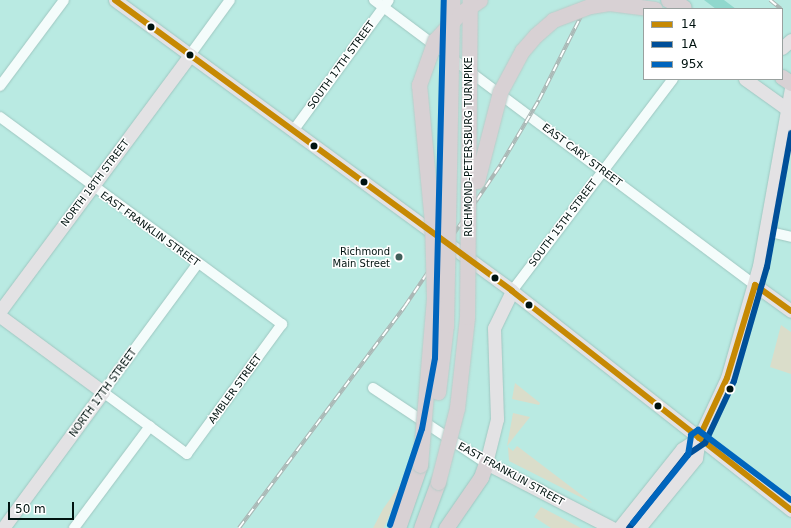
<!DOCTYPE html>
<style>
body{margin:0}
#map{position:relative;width:791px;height:528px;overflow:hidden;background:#b9eae2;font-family:"DejaVu Sans",sans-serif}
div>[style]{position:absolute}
.green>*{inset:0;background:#daddca}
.water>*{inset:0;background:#90d8cd}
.roads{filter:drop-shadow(0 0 1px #9fc7c1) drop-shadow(0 0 1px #9fc7c1)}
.minor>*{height:10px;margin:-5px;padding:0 5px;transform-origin:5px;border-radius:5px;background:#f4fcfb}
.major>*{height:13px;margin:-6.5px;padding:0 6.5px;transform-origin:6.5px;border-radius:6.5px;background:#e3e2e4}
.highway>*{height:15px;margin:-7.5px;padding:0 7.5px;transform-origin:7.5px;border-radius:7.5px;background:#d8d1d4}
.rail>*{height:4px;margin-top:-2px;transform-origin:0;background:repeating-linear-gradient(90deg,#fff 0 8px,#abb7b5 0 16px);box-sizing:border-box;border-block:1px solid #abb7b5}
.bridges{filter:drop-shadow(0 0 1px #b8cdc9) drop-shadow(0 0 1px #b8cdc9)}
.highway-bridge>*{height:15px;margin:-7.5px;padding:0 7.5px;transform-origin:7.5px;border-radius:7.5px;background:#d8d1d4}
.bus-1>*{height:6px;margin:-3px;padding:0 3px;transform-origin:3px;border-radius:3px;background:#c68903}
.bus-2>*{height:6px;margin:-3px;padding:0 3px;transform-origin:3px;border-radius:3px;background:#004f99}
.bus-3>*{height:6px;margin:-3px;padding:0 3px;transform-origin:3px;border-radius:3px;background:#0065bd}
.dots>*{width:11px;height:11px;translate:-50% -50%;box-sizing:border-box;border:2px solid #fff;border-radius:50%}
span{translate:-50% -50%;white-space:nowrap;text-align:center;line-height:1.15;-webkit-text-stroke:3px #fff;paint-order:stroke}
.street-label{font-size:10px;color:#001310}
.poi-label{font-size:10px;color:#001310}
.right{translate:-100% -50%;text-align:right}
.legend{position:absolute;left:643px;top:8px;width:140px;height:72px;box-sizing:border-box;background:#fff;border:1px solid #99a19f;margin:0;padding:5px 7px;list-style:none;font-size:12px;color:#001310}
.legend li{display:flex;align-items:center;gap:8px;height:20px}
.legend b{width:20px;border:1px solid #99a19f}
.scale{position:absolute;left:8px;top:502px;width:66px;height:18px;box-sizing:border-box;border:2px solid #001310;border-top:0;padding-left:5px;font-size:12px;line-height:14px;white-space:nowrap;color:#001310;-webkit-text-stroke:3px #fff;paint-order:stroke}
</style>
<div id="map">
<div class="green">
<div style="clip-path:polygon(781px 325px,791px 332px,791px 374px,770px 367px)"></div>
<div style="clip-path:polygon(515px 383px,540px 403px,539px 405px,512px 399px)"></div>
<div style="clip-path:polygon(513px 413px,530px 417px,507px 446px)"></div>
<div style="clip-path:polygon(517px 446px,592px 503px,509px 461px,508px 447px,513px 451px)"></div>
<div style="clip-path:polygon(405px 478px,384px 528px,373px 528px,383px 509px)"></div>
<div style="clip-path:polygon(541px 507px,581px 528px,551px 528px,534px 517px)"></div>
</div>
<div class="water">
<div style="clip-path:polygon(704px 0,724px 0,736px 9px,716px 9px)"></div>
</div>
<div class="roads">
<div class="minor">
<div style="left:374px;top:0;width:476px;rotate:36.8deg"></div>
<div style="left:190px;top:55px;width:68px;rotate:-54deg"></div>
<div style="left:0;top:86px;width:107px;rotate:-53.3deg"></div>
<div style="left:0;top:117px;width:350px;rotate:36.3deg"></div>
<div style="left:282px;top:324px;width:161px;rotate:126.2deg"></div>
<div style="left:187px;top:454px;width:104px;rotate:-143.6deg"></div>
<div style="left:103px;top:392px;width:160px;rotate:-53.6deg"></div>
<div style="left:293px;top:131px;width:162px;rotate:-53.8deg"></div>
<div style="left:766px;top:231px;width:26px;rotate:13deg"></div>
<div style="left:512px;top:291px;width:266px;rotate:-52.8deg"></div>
<div style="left:373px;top:388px;width:136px;rotate:33.6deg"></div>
<div style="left:74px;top:528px;width:127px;rotate:-53.3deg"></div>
</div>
<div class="major">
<div style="left:115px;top:0;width:492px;rotate:36.2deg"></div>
<div style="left:512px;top:291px;width:355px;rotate:38.1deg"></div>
<div style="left:782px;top:48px;width:12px;rotate:-42deg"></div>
<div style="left:745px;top:79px;width:52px;rotate:35.5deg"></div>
<div style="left:755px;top:285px;width:44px;rotate:35.8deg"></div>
<div style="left:512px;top:291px;width:41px;rotate:115.9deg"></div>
<div style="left:494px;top:328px;width:91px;rotate:88.1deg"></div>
<div style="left:497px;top:419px;width:45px;rotate:104deg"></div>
<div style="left:486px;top:463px;width:142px;rotate:27.3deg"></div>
<div style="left:0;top:311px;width:319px;rotate:-53.4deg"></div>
<div style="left:0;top:316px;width:128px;rotate:36.4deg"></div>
<div style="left:103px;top:392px;width:169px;rotate:126.3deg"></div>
<div style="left:619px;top:528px;width:101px;rotate:-51.4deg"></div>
<div style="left:682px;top:449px;width:20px;rotate:-33deg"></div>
<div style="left:639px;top:528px;width:90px;rotate:-50.8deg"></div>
<div style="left:696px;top:458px;width:20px;rotate:-81deg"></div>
<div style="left:699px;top:438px;width:66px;rotate:-65deg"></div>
<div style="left:727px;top:378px;width:116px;rotate:-74.1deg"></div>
<div style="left:759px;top:266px;width:181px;rotate:-79.8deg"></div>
</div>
<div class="highway">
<div style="left:668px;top:0;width:17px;rotate:24deg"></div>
<div style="left:782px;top:77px;width:11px;rotate:34deg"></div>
<div style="left:398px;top:528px;width:67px;rotate:-70.8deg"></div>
<div style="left:421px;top:528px;width:49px;rotate:-69.7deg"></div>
<div style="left:446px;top:528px;width:62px;rotate:-55.5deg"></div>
<div style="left:481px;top:477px;width:15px;rotate:-70deg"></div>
</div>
</div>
<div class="rail">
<div style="left:770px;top:0;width:14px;rotate:39deg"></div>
<div style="left:239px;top:528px;width:277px;rotate:-53.2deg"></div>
<div style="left:405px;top:306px;width:171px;rotate:-55.9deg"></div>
<div style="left:501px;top:164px;width:74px;rotate:-59.3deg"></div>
<div style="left:539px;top:100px;width:112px;rotate:-63.4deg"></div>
</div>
<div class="bridges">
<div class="highway-bridge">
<div style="left:477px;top:181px;width:92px;rotate:-75.5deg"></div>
<div style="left:500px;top:92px;width:47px;rotate:-61.8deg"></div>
<div style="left:522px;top:51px;width:21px;rotate:-49deg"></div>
<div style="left:536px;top:35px;width:23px;rotate:-41deg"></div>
<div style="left:553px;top:20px;width:40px;rotate:-21deg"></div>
<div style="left:590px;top:6px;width:19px;rotate:-9deg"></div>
<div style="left:609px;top:3px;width:46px;rotate:7.4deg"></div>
<div style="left:438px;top:392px;width:67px;rotate:-83.2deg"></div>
<div style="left:446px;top:325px;width:325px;rotate:-88.9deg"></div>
<div style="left:420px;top:465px;width:169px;rotate:-85.2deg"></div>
<div style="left:434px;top:297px;width:75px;rotate:-91.5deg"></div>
<div style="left:432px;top:222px;width:138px;rotate:-95.4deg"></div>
<div style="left:419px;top:85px;width:48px;rotate:-70.4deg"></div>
<div style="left:435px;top:40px;width:35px;rotate:-47deg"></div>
<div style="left:459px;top:14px;width:25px;rotate:-34deg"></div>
<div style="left:438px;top:482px;width:76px;rotate:-75.6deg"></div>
<div style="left:457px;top:408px;width:92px;rotate:-83.7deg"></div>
<div style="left:467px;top:317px;width:317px;rotate:-89.5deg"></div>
</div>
</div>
<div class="bus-1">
<div style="left:115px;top:0;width:492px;rotate:36.2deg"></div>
<div style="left:512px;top:291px;width:355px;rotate:38.1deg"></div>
<div style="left:755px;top:285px;width:44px;rotate:35.8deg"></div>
<div style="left:699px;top:438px;width:66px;rotate:-65deg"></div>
<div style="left:727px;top:378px;width:97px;rotate:-73.2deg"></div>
</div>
<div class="bus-2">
<div style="left:629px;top:528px;width:93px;rotate:-51.5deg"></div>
<div style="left:687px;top:455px;width:22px;rotate:-34deg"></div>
<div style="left:705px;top:443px;width:68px;rotate:-64.9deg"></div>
<div style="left:734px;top:381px;width:119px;rotate:-73.9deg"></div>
<div style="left:767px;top:267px;width:136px;rotate:-79.8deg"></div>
</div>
<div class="bus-3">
<div style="left:633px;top:523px;width:87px;rotate:-51deg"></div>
<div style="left:688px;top:455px;width:20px;rotate:-81deg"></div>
<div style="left:691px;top:435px;width:9px;rotate:-36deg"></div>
<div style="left:698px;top:430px;width:116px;rotate:37deg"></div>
<div style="left:390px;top:525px;width:101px;rotate:-71.6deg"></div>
<div style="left:422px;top:429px;width:72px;rotate:-79.6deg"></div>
<div style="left:435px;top:358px;width:358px;rotate:-88.6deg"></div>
</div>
<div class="dots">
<div style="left:151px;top:27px;background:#001310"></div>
<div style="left:190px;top:55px;background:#001310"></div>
<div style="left:314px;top:146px;background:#001310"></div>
<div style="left:364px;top:182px;background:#001310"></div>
<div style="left:399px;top:257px;background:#415e5a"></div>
<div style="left:495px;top:278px;background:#001310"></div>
<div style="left:529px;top:305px;background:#001310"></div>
<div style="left:730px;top:389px;background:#001310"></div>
<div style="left:658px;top:406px;background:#001310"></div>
</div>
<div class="street-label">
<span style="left:341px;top:65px;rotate:-54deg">SOUTH 17TH STREET</span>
<span style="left:469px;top:147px;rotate:-90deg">RICHMOND-PETERSBURG TURNPIKE</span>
<span style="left:582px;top:155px;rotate:37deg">EAST CARY STREET</span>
<span style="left:95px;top:183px;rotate:-53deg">NORTH 18TH STREET</span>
<span style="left:563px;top:223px;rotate:-53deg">SOUTH 15TH STREET</span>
<span style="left:150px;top:229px;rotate:36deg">EAST FRANKLIN STREET</span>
<span style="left:235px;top:389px;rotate:-54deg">AMBLER STREET</span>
<span style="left:103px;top:393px;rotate:-54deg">NORTH 17TH STREET</span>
<span style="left:511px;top:474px;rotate:29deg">EAST FRANKLIN STREET</span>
</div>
<div class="poi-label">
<span class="right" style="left:390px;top:257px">Richmond<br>Main Street</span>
</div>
<ul class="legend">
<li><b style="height:5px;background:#c68903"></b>14</li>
<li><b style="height:5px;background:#004f99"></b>1A</li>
<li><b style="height:5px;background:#0065bd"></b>95x</li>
</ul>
<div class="scale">50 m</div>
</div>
